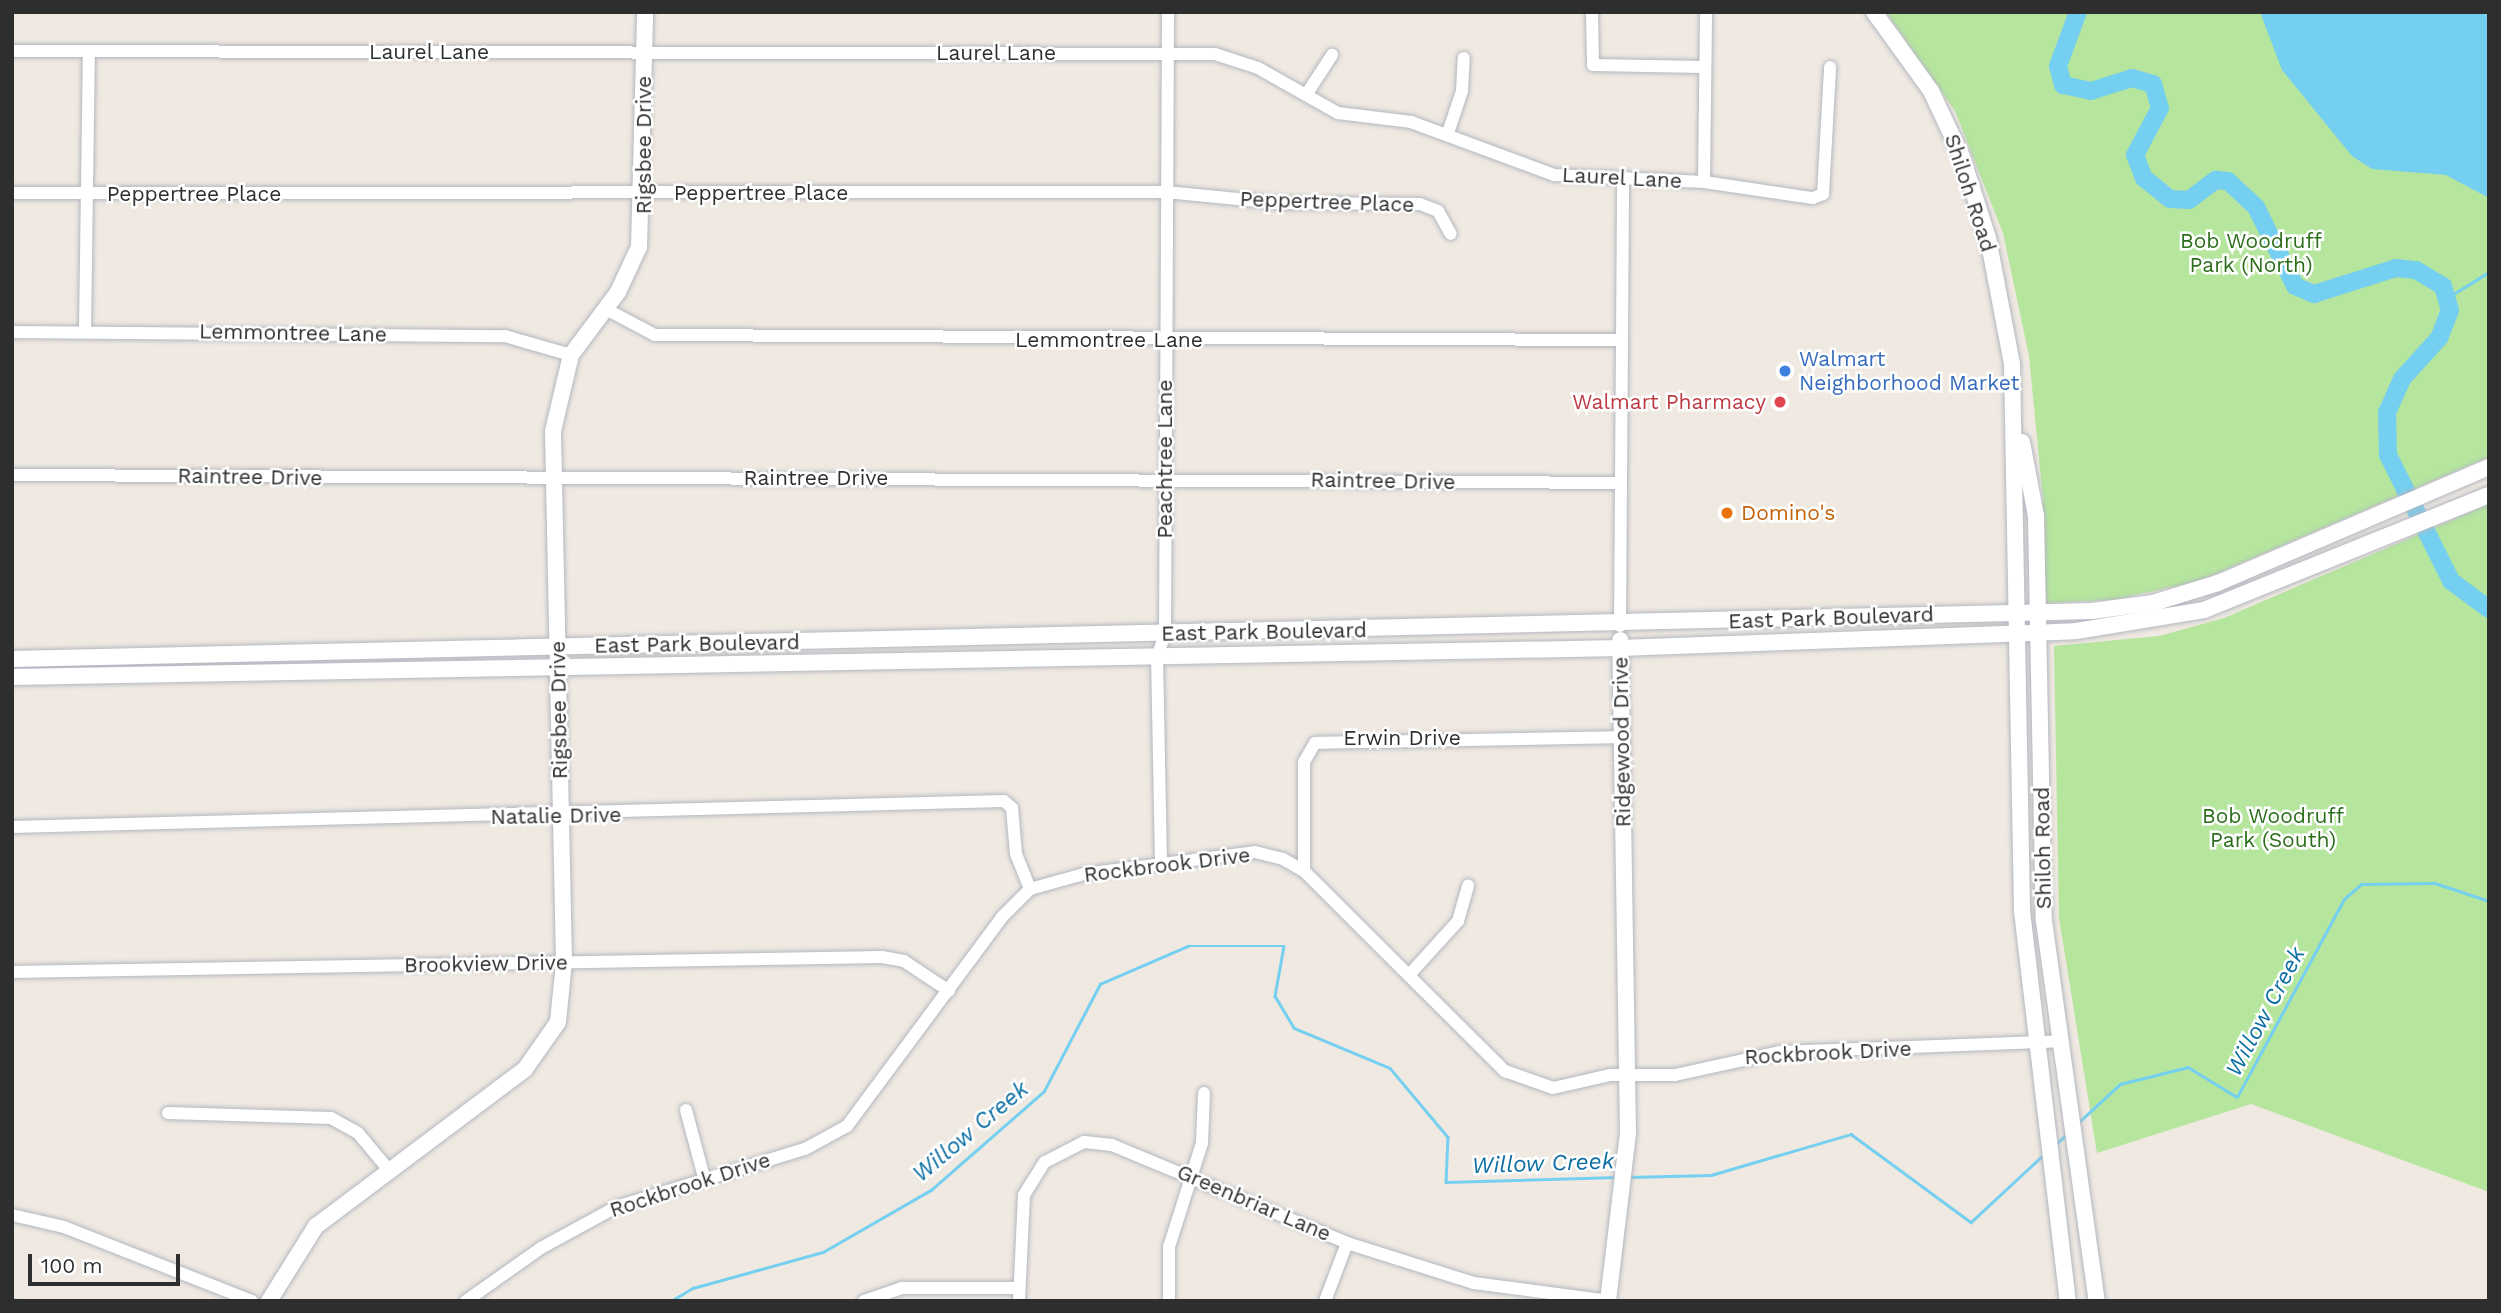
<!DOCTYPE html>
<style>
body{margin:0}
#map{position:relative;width:2501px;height:1313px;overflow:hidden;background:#efe9e1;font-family:"Work Sans",sans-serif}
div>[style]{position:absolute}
.green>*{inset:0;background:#b6e59e}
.water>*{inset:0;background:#75cff0}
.stream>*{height:2.5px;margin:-1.25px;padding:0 1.25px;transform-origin:1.25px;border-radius:1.25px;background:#75cff0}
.river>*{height:18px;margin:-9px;padding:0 9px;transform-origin:9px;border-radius:9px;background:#75cff0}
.roads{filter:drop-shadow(0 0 2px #b4b7c1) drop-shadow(0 0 2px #b4b7c1)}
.street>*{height:12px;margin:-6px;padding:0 6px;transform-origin:6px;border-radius:6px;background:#fff}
.secondary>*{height:16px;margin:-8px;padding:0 8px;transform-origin:8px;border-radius:8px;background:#fff}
.dots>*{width:19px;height:19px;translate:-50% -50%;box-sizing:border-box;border:4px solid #fff;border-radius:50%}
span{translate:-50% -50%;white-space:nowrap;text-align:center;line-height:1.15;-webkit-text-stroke:5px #fff;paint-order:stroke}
.street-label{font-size:21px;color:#2e2e2e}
.park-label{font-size:21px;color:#2c6e1b}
.shop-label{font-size:21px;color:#366cbe}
.left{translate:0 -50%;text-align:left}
.health-label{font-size:21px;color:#be3a42}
.right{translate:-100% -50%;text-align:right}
.food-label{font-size:21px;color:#c56008}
.water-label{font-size:23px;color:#0d6fa3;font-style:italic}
.frame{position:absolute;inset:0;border:14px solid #2e2e2e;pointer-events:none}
.scale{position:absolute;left:28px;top:1254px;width:152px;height:32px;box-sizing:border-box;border:4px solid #2e2e2e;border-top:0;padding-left:9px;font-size:21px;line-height:24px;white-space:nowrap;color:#2e2e2e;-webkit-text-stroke:5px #fff;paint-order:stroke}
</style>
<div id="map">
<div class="green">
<div style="clip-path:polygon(1886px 12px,2489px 12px,2489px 457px,2199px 581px,2113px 600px,2043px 603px,2043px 500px,2029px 356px,2003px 233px,1955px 111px)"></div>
<div style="clip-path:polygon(2489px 504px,2489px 1192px,2251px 1104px,2097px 1153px,2059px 918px,2054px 646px,2159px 636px,2224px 618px)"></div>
</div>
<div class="water">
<div style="clip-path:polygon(2260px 12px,2489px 12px,2489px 198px,2446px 175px,2372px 169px,2352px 156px,2282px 70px)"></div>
</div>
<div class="stream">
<div style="left:2447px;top:298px;width:49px;rotate:-31.8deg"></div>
<div style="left:2079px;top:1122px;width:56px;rotate:-42.8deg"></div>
<div style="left:2120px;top:1084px;width:70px;rotate:-14deg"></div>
<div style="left:2188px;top:1067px;width:57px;rotate:31.5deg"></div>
<div style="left:2237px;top:1097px;width:225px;rotate:-61.6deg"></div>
<div style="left:2344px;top:899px;width:23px;rotate:-41deg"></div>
<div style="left:2361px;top:884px;width:74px;rotate:-0.8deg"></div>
<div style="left:2435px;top:883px;width:57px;rotate:18.4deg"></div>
<div style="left:2056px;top:1144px;width:15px;rotate:-42deg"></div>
<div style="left:1628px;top:1177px;width:83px;rotate:-1.4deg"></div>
<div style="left:1711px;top:1175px;width:146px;rotate:-16.3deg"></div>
<div style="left:1851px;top:1134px;width:149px;rotate:36.3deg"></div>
<div style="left:1971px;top:1222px;width:98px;rotate:-42.9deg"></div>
<div style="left:12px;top:1299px;width:12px;rotate:9deg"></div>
<div style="left:671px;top:1301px;width:26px;rotate:-31deg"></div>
<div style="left:693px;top:1288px;width:135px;rotate:-15.5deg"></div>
<div style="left:823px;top:1252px;width:125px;rotate:-29.9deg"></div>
<div style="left:931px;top:1190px;width:150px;rotate:-41.2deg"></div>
<div style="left:1044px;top:1091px;width:121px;rotate:-62.4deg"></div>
<div style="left:1100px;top:984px;width:96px;rotate:-23.4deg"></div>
<div style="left:1188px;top:946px;width:96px"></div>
<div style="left:1284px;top:946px;width:51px;rotate:100.2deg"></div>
<div style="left:1275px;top:996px;width:37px;rotate:59deg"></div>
<div style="left:1294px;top:1028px;width:104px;rotate:22.6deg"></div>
<div style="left:1390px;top:1068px;width:90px;rotate:50deg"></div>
<div style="left:1448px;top:1137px;width:45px;rotate:92.5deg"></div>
<div style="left:1446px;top:1182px;width:172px;rotate:-1.7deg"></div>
</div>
<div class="river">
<div style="left:2078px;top:12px;width:58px;rotate:110.3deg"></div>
<div style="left:2058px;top:66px;width:20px;rotate:75deg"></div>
<div style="left:2063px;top:85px;width:29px;rotate:12deg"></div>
<div style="left:2091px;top:91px;width:43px;rotate:-17.6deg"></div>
<div style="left:2132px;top:78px;width:22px;rotate:16deg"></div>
<div style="left:2153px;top:84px;width:25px;rotate:74deg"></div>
<div style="left:2160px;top:108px;width:53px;rotate:118deg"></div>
<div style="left:2135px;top:155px;width:25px;rotate:69deg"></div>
<div style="left:2144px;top:178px;width:33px;rotate:39deg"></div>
<div style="left:2170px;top:199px;width:19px;rotate:3deg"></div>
<div style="left:2189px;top:200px;width:34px;rotate:-37deg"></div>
<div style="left:2216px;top:180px;width:12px;rotate:5deg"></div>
<div style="left:2228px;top:181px;width:38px;rotate:43deg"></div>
<div style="left:2256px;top:207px;width:88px;rotate:63.7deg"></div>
<div style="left:2295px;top:286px;width:21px;rotate:23deg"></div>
<div style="left:2314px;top:294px;width:86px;rotate:-17.6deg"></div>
<div style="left:2396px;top:268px;width:20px;rotate:6deg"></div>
<div style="left:2416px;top:270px;width:31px;rotate:31deg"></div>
<div style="left:2443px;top:286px;width:25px;rotate:74deg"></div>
<div style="left:2450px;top:310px;width:30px;rotate:111deg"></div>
<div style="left:2439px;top:338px;width:55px;rotate:132.1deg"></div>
<div style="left:2402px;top:379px;width:36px;rotate:114deg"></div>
<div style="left:2387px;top:412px;width:43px;rotate:88.7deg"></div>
<div style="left:2388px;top:455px;width:141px;rotate:63.4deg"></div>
<div style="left:2451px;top:581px;width:47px;rotate:36.4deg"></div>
</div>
<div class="roads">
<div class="street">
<div style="left:1592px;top:12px;width:53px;rotate:88.9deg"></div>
<div style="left:1593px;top:65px;width:110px;rotate:1deg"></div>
<div style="left:12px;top:51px;width:1203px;rotate:0.14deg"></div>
<div style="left:1215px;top:54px;width:45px;rotate:18deg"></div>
<div style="left:1258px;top:68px;width:92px;rotate:29.4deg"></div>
<div style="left:1338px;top:113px;width:74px;rotate:7deg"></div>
<div style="left:1411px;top:122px;width:153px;rotate:20.3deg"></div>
<div style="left:1554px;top:175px;width:150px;rotate:2.7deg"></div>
<div style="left:1704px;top:182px;width:110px;rotate:8.4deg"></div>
<div style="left:1813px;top:198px;width:11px;rotate:-22deg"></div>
<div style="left:1823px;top:194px;width:127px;rotate:-86.8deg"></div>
<div style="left:1306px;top:95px;width:48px;rotate:-57deg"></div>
<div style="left:1448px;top:133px;width:44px;rotate:-71.6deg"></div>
<div style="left:1462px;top:91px;width:33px;rotate:-87deg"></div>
<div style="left:1704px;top:182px;width:170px;rotate:-89.3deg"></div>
<div style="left:12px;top:193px;width:1154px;rotate:-0.05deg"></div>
<div style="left:1166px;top:192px;width:113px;rotate:5.6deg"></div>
<div style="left:1278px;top:203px;width:142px;rotate:0.4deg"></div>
<div style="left:1420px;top:204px;width:19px;rotate:21deg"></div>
<div style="left:1438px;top:211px;width:26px;rotate:61deg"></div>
<div style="left:604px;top:308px;width:58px;rotate:27.9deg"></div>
<div style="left:655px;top:335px;width:967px;rotate:0.3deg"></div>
<div style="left:85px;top:330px;width:278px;rotate:-89.2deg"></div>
<div style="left:12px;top:332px;width:493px;rotate:0.5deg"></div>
<div style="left:505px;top:336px;width:69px;rotate:16.1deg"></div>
<div style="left:12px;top:475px;width:1609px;rotate:0.28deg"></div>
<div style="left:1620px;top:626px;width:444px;rotate:-89.6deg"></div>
<div style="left:12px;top:827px;width:992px;rotate:-1.5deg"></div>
<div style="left:1004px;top:801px;width:11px;rotate:41deg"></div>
<div style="left:1012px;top:808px;width:46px;rotate:85deg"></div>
<div style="left:1016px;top:854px;width:38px;rotate:68deg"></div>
<div style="left:1161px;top:863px;width:205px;rotate:-91.1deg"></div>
<div style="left:1157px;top:658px;width:25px;rotate:-72deg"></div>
<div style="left:1165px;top:634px;width:622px;rotate:-89.72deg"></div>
<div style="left:1304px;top:871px;width:109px;rotate:-90deg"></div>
<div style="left:1304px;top:762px;width:22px;rotate:-60deg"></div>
<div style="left:1315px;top:743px;width:306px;rotate:-1.1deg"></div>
<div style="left:12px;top:972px;width:870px;rotate:-0.99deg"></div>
<div style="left:882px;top:957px;width:22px;rotate:10deg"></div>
<div style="left:904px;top:961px;width:54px;rotate:33.7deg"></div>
<div style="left:1409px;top:975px;width:73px;rotate:-47.8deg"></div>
<div style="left:1458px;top:921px;width:37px;rotate:-74deg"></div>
<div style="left:686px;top:1110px;width:69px;rotate:75deg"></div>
<div style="left:168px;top:1113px;width:163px;rotate:1.8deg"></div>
<div style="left:331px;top:1118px;width:31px;rotate:29deg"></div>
<div style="left:358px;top:1133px;width:47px;rotate:50.2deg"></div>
<div style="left:12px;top:1215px;width:53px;rotate:13deg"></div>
<div style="left:64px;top:1227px;width:202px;rotate:21.5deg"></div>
<div style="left:466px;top:1301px;width:92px;rotate:-35.2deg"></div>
<div style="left:541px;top:1248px;width:85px;rotate:-28.7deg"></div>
<div style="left:616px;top:1207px;width:198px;rotate:-17.1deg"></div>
<div style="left:805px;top:1149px;width:48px;rotate:-28.7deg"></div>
<div style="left:847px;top:1126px;width:260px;rotate:-53.4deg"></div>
<div style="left:1002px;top:917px;width:40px;rotate:-45deg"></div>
<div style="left:1030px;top:889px;width:56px;rotate:-15.5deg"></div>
<div style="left:1084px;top:874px;width:172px;rotate:-7.3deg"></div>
<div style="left:1255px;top:852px;width:29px;rotate:14deg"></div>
<div style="left:1283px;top:859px;width:24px;rotate:30deg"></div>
<div style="left:1304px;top:871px;width:284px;rotate:44.9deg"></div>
<div style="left:1505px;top:1071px;width:51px;rotate:19.5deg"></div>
<div style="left:1553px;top:1088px;width:58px;rotate:-12.8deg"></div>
<div style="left:1610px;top:1075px;width:65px"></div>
<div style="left:1675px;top:1075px;width:107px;rotate:-12.4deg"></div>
<div style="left:1780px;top:1052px;width:281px;rotate:-2.2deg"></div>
<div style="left:864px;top:1301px;width:39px;rotate:-19deg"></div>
<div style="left:901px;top:1288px;width:118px"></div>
<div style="left:1019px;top:1301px;width:106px;rotate:-87.3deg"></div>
<div style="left:1024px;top:1195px;width:39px;rotate:-58deg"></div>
<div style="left:1045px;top:1162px;width:44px;rotate:-27.1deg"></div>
<div style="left:1084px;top:1142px;width:28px;rotate:6deg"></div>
<div style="left:1112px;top:1145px;width:255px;rotate:22.6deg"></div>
<div style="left:1347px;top:1243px;width:133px;rotate:17.5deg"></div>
<div style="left:1474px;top:1283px;width:137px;rotate:7.5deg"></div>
<div style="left:1169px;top:1301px;width:54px;rotate:-90deg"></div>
<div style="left:1169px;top:1247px;width:109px;rotate:-72.4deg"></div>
<div style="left:1202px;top:1143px;width:50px;rotate:-87.7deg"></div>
<div style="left:1325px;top:1301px;width:62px;rotate:-69.2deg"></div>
</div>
<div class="secondary">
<div style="left:1874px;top:12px;width:97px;rotate:54.2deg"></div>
<div style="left:1931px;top:91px;width:73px;rotate:64.8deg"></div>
<div style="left:1962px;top:157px;width:85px;rotate:72.2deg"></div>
<div style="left:1988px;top:238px;width:128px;rotate:79.2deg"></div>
<div style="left:2012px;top:364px;width:547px;rotate:88.95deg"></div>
<div style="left:2022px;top:911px;width:393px;rotate:83.3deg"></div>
<div style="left:2022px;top:442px;width:75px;rotate:79.3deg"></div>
<div style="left:2036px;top:516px;width:405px;rotate:88.9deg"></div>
<div style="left:2044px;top:921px;width:384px;rotate:82.1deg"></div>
<div style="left:12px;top:659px;width:2081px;rotate:-1.32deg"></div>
<div style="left:2092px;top:611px;width:62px;rotate:-7.5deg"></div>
<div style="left:2153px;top:603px;width:68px;rotate:-17.1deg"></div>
<div style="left:2218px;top:583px;width:295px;rotate:-23.2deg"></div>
<div style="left:12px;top:677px;width:1608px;rotate:-1.03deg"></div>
<div style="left:1620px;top:648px;width:456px;rotate:-2.1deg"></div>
<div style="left:2076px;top:631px;width:130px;rotate:-9.3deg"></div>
<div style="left:2204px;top:610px;width:307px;rotate:-22deg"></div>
<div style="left:269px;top:1301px;width:89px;rotate:-57.9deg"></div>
<div style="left:316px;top:1226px;width:261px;rotate:-36.9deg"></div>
<div style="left:525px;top:1069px;width:57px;rotate:-54.9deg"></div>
<div style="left:558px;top:1022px;width:60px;rotate:-84.3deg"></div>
<div style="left:564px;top:962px;width:531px;rotate:-91.19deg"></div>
<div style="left:553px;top:431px;width:78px;rotate:-76.7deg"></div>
<div style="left:571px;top:355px;width:79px;rotate:-53.3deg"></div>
<div style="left:618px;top:292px;width:50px;rotate:-65deg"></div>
<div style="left:639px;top:247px;width:235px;rotate:-88.5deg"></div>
<div style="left:1608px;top:1301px;width:169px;rotate:-83.2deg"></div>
<div style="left:1628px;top:1133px;width:493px;rotate:-90.9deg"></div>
</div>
</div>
<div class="dots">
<div style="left:1785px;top:371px;background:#3f7fe0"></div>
<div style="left:1780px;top:402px;background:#e0444e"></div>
<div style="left:1727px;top:513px;background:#e8710a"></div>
</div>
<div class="street-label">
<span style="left:429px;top:52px">Laurel Lane</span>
<span style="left:996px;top:53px">Laurel Lane</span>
<span style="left:644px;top:145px;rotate:-90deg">Rigsbee Drive</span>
<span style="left:1622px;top:178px;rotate:3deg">Laurel Lane</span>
<span style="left:761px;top:193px">Peppertree Place</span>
<span style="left:1970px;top:193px;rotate:72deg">Shiloh Road</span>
<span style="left:194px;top:194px">Peppertree Place</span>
<span style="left:1327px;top:202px;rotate:2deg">Peppertree Place</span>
<span style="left:293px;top:333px;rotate:1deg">Lemmontree Lane</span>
<span style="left:1109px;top:340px">Lemmontree Lane</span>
<span style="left:1165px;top:459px;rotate:-90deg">Peachtree Lane</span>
<span style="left:250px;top:477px;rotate:1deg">Raintree Drive</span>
<span style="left:816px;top:478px">Raintree Drive</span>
<span style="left:1383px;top:481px;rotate:1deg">Raintree Drive</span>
<span style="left:1831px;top:618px;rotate:-2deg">East Park Boulevard</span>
<span style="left:1264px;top:632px;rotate:-1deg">East Park Boulevard</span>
<span style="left:697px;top:644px;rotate:-1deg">East Park Boulevard</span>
<span style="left:559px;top:710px;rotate:-91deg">Rigsbee Drive</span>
<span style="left:1402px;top:738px">Erwin Drive</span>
<span style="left:1622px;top:742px;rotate:-91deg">Ridgewood Drive</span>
<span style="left:556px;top:816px;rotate:-1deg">Natalie Drive</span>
<span style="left:2043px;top:848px;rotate:-91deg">Shiloh Road</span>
<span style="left:1167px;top:865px;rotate:-7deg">Rockbrook Drive</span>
<span style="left:486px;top:964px;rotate:-1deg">Brookview Drive</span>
<span style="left:1828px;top:1053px;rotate:-3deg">Rockbrook Drive</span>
<span style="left:690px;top:1185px;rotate:-18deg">Rockbrook Drive</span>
<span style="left:1254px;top:1203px;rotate:23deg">Greenbriar Lane</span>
</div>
<div class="park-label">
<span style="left:2251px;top:253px">Bob Woodruff<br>Park (North)</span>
<span style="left:2273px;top:828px">Bob Woodruff<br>Park (South)</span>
</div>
<div class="shop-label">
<span class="left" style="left:1799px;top:371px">Walmart<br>Neighborhood Market</span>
</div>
<div class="health-label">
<span class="right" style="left:1766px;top:402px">Walmart Pharmacy</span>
</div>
<div class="food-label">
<span class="left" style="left:1741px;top:513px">Domino's</span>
</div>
<div class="water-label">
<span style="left:2266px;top:1012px;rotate:-62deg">Willow Creek</span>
<span style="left:971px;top:1132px;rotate:-40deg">Willow Creek</span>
<span style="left:1543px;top:1164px;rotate:-2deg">Willow Creek</span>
</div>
<div class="frame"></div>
<div class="scale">100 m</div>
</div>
